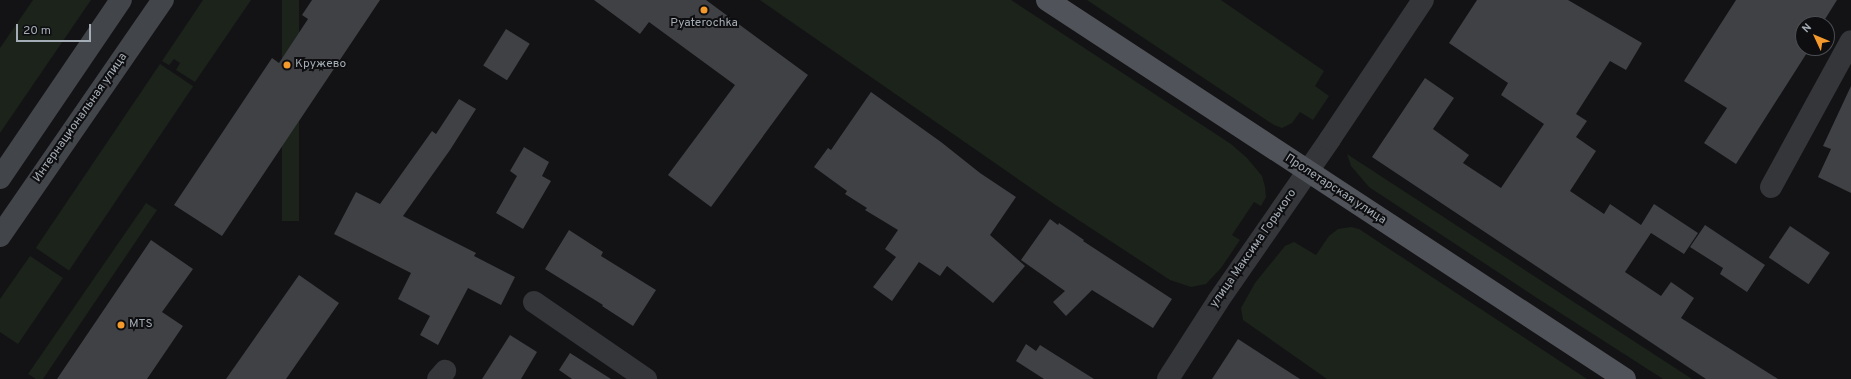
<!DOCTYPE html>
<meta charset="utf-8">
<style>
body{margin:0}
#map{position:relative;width:1851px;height:379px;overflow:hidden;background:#131315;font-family:Overpass,sans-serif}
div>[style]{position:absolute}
.green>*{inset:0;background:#1b231b;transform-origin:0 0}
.building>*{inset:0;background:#3f4145;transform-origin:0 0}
.street>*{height:22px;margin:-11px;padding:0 11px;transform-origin:11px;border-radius:11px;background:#34363a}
.secondary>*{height:22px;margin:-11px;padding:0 11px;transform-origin:11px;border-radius:11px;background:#42454a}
.primary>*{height:22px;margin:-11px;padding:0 11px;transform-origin:11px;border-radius:11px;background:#505359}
.dots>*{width:11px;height:11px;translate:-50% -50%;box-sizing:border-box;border:2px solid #0e0e10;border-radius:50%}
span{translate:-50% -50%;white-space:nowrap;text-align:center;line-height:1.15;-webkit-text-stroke:4px #0e0e10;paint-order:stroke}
.poi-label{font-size:12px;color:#a4acb5}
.left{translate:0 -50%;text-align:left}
.street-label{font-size:12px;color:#a4acb5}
.north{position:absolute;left:1795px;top:16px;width:40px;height:40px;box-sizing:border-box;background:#0e0e10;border:1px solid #4a4d52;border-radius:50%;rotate:314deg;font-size:11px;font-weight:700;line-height:16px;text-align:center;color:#a4acb5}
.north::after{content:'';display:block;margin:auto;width:14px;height:18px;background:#f49a2c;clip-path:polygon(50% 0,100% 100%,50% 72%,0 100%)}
.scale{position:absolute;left:16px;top:24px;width:75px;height:18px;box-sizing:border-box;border:2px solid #a4acb5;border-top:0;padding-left:5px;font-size:12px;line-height:14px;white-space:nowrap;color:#a4acb5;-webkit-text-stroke:3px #0e0e10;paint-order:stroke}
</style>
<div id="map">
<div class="green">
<div style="clip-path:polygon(33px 0,91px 0,0 133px,0 48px)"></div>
<div style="clip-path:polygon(203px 0,251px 0,195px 82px,176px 70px,180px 63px,174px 59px,169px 65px,162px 61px)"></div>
<div style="left:282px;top:0;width:17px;height:221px"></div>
<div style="clip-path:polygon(760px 0,1011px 0,1231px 144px,1247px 158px,1262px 176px,1265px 187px,1266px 197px,1261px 206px,1254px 202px,1232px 235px,1240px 240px,1221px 268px,1206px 284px,1191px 287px,1170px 280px,1054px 204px)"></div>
<div style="clip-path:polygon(1087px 0,1221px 0,1324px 71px,1315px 86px,1329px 96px,1313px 120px,1300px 112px,1292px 123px,1282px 128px,1274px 125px)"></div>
<div style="left:160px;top:64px;width:40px;height:222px;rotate:34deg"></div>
<div style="clip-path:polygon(1347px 154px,1692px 379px,1663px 379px,1537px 298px,1369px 187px,1351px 166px)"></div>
<div style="clip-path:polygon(146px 203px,157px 210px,43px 379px,36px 379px,28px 374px)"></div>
<div style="clip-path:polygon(1351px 227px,1359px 229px,1587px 379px,1327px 379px,1243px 320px,1241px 308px,1255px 283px,1285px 246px,1294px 242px,1316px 255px,1329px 236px,1338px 229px)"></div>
<div style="clip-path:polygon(30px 256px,63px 278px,18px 344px,0 332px,0 299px)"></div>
</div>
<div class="building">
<div style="clip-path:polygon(312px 0,380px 0,222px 236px,174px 205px,272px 58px,279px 63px,308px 19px,302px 15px)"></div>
<div style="clip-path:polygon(594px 0,706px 0,808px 75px,711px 207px,668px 175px,735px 85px,649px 22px,640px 34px)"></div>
<div style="clip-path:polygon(1477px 0,1568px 0,1642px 43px,1626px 70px,1610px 61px,1576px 114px,1587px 121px,1576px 137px,1596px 151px,1570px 191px,1604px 214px,1610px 204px,1641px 225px,1654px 204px,1698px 233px,1684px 254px,1651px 233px,1625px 272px,1661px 296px,1671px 282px,1694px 298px,1681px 318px,1778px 379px,1706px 379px,1372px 157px,1425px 78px,1454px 98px,1433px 129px,1469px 155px,1463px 163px,1501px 188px,1544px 124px,1501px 95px,1508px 83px,1449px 43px)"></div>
<div style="clip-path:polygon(1736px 0,1837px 0,1822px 24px,1803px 24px,1803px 48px,1810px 48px,1736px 164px,1704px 143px,1727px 108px,1684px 81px)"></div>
<div style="left:506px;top:29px;width:28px;height:43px;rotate:32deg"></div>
<div style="clip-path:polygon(1851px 86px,1851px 193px,1818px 177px,1831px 149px,1823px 146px)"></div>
<div style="clip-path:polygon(871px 92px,941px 142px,980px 173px,1016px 197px,990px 235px,1025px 266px,993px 303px,947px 266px,940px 276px,919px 262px,892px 301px,873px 287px,896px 257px,885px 249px,898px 230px,865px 210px,867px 208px,845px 194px,847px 191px,814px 167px,828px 148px,831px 150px)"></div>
<div style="clip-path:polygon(459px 99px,476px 109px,450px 150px,403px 216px,476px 253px,474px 256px,515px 277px,501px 305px,468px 288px,438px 345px,420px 335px,430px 316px,398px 299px,411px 273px,334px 234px,356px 192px,380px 204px,432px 131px,436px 134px)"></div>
<div style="clip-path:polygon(524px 147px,549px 162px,542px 176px,551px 181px,523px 229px,496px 213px,517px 176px,510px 171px)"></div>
<div style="clip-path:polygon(1050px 219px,1058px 225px,1059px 223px,1084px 240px,1083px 241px,1172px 299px,1153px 328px,1092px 290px,1066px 316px,1053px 302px,1065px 291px,1021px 260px)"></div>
<div style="clip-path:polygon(1705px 225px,1765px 265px,1747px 292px,1720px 274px,1723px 268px,1690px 247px)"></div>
<div style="left:1790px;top:226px;width:48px;height:38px;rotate:34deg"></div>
<div style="clip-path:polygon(569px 230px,603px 252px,601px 256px,656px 290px,633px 326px,602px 306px,603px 305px,545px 269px)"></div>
<div style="clip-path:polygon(151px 240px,193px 269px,162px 312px,183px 326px,147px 379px,57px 379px)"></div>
<div style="clip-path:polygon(299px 275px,339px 303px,286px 379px,226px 379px)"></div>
<div style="clip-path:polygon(510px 335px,537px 352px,521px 379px,482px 379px)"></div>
<div style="clip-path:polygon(1238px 339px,1300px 379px,1212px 379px)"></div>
<div style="clip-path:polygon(1026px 344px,1036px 351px,1040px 345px,1094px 379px,1044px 379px,1016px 361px)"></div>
<div style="clip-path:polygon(570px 353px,611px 379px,572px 379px,559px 370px)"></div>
</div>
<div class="street">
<div style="left:1771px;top:187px;width:166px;rotate:-61.3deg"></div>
<div style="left:534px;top:302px;width:136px;rotate:34.5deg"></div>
<div style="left:438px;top:379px;width:11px;rotate:-49deg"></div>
<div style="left:1168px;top:379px;width:93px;rotate:-57.3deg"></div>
<div style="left:1218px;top:301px;width:197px;rotate:-55.3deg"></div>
<div style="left:1330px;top:139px;width:167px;rotate:-56.2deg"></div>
</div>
<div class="secondary">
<div style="left:0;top:178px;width:215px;rotate:-55.8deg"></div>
<div style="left:0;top:236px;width:287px;rotate:-55.4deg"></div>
</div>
<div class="primary">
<div style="left:1047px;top:0;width:691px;rotate:33.25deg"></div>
</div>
<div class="dots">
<div style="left:704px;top:10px;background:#f49a2c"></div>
<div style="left:287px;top:65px;background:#f49a2c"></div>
<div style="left:121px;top:325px;background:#f49a2c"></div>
</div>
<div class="poi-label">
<span style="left:704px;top:24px">Pyaterochka</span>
<span class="left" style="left:295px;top:65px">Кружево</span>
<span class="left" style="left:129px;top:325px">MTS</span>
</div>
<div class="street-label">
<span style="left:81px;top:118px;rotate:-55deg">Интернациональная улица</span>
<span style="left:1335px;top:190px;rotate:33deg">Пролетарская улица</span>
<span style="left:1254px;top:249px;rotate:-55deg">улица Максима Горького</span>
</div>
<div class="north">N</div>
<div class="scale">20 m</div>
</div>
